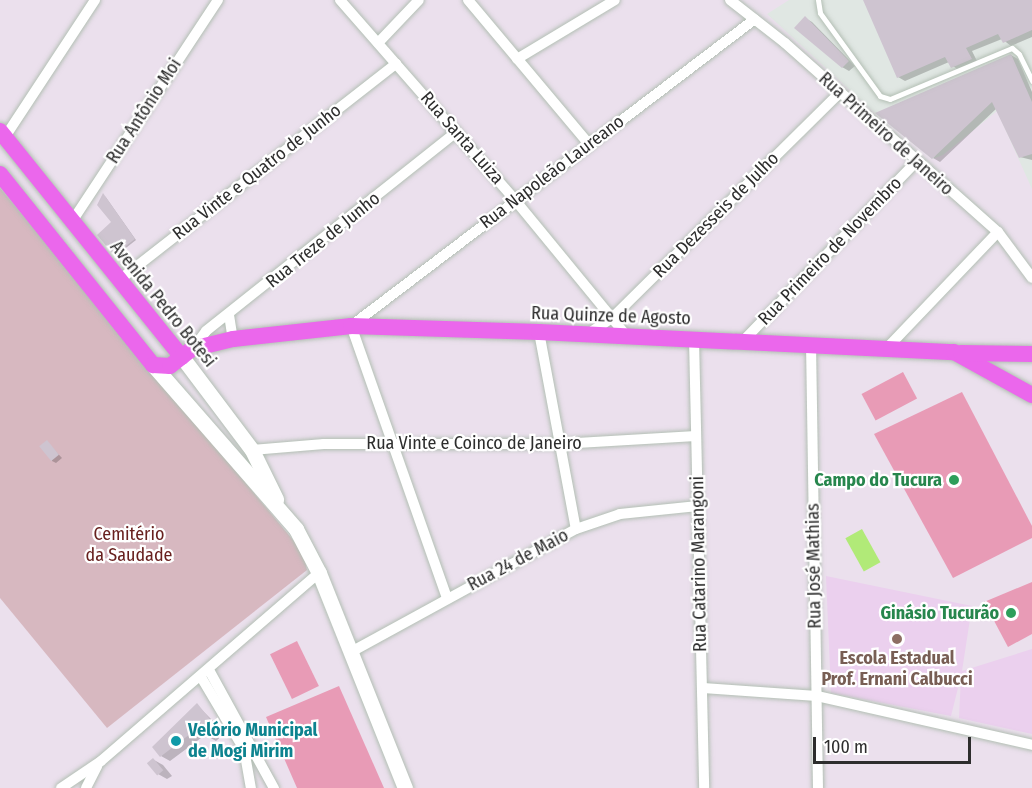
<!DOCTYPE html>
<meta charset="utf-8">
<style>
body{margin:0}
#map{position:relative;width:1032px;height:788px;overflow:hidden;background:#ebe0ed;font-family:"Fira Sans Condensed",sans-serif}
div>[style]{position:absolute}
.industrial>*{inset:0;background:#e0e7e3}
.education>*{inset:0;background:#ebd0ee}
.cemetery>*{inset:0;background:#d7b8c0}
.pitch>*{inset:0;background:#e89bb6;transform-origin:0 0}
.water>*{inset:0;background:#b1ea78;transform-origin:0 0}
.shadow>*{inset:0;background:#0003}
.building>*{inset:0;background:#cec4d0;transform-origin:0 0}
.roads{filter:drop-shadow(0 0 2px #b3bfb4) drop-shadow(0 0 2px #b3bfb4)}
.lane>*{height:5px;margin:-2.5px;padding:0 2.5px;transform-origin:2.5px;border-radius:2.5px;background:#fff}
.street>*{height:10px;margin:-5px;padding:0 5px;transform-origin:5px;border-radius:5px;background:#fff}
.secondary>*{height:15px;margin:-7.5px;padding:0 7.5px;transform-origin:7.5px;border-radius:7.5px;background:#fff}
.primary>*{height:16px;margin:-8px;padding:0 8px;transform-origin:8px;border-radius:8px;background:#eb67ec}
.dots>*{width:16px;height:16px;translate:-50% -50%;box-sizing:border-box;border:3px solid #fff;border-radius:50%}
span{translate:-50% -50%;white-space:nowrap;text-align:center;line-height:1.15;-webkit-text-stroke:4.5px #fff;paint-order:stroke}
.street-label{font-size:18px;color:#2d2d2d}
.leisure-label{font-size:18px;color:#27864d;font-weight:700}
.right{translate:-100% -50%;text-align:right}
.park-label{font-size:18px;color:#68201e}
.education-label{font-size:18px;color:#785e54;font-weight:700}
.culture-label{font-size:18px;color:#0d838f;font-weight:700}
.left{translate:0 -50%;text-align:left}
.scale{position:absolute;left:813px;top:737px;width:158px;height:27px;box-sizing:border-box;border:3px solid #2d2d2d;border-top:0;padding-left:8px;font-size:18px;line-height:21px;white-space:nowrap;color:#2d2d2d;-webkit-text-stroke:4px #fff;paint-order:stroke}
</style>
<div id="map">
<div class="industrial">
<div style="clip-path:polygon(789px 0,1032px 0,1032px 189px,997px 111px,943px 155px,932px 159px,875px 113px,767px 14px)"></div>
</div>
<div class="education">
<div style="clip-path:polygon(826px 576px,972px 606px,962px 671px,1032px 649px,1032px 734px,959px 718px,961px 676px,951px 716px,831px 693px)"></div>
</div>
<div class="cemetery">
<div style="clip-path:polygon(0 188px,303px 552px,307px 570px,107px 728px,0 598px)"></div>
</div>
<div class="pitch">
<div style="left:903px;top:372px;width:30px;height:47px;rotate:62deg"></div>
<div style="clip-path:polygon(962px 392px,1032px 526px,1032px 538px,953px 578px,874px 434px)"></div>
<div style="clip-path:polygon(1032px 582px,1032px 634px,1008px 647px,984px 602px)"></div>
<div style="left:297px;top:641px;width:50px;height:30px;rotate:64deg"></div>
<div style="clip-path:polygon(339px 686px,384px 788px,297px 788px,266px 717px)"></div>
</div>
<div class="water">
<div style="left:862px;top:529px;width:38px;height:19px;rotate:61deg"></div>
</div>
<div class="shadow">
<div style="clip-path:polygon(864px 0,1032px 0,1032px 37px,1011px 46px,1002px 39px,972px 51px,978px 63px,959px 71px,949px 62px,905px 81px,898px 77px)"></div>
<div style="clip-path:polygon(805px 18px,812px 22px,855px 66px,849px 71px,842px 67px)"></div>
<div style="clip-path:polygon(1011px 55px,1018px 59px,1032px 92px,1032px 160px,1020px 157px,997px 108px,940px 162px,933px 158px)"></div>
<div style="clip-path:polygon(105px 196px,136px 240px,117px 255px,113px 222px)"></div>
<div style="clip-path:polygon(47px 442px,62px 458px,56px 463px,52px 461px)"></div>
<div style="clip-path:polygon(197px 705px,225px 733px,216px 741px,205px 735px,170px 761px,161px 756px)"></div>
<div style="clip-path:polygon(154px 760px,163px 765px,172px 776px,167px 779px,158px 774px)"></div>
</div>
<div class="building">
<div style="clip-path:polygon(863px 0,1032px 0,1032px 30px,1003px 43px,998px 34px,966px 48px,972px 59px,951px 68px,945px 57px,897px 78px)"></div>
<div style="clip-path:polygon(805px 16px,849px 61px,842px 68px,794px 28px)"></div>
<div style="clip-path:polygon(1011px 54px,1032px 102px,1032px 154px,1019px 158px,992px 102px,932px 159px,875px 113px)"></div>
<div style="clip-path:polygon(103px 193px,135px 239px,114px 255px,97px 235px,111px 222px,97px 205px)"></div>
<div style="left:47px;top:440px;width:19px;height:10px;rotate:51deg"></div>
<div style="clip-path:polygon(197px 703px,217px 728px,205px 737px,198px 728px,160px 757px,152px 747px)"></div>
<div style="left:153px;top:758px;width:16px;height:8px;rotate:50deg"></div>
</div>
<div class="roads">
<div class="lane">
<div style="left:818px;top:0;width:13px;rotate:81deg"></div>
<div style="left:820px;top:13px;width:102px;rotate:54.1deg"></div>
<div style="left:880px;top:96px;width:10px;rotate:17deg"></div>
<div style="left:890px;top:99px;width:132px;rotate:-22.7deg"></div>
<div style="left:1012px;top:48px;width:9px;rotate:41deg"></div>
<div style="left:1019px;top:54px;width:30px;rotate:64deg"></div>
</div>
<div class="street">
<div style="left:340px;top:0;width:266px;rotate:48.8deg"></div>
<div style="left:515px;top:200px;width:175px;rotate:50.6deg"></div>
<div style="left:468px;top:0;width:188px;rotate:50deg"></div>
<div style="left:730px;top:0;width:70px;rotate:38deg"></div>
<div style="left:785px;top:43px;width:285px;rotate:41.6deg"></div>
<div style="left:998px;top:232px;width:57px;rotate:53.5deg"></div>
<div style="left:378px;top:43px;width:59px;rotate:-46.4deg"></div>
<div style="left:517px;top:59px;width:114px;rotate:-31deg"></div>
<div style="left:5px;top:137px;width:164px;rotate:-56.7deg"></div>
<div style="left:71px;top:223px;width:267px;rotate:-56.6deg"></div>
<div style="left:118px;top:281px;width:353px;rotate:-38deg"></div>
<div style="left:229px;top:315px;width:24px;rotate:81deg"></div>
<div style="left:539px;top:332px;width:200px;rotate:79.4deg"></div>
<div style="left:588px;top:334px;width:29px;rotate:-34deg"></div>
<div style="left:612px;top:318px;width:321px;rotate:-44.7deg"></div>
<div style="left:694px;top:339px;width:449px;rotate:88.7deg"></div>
<div style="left:744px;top:340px;width:248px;rotate:-46deg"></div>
<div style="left:811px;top:343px;width:445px;rotate:89.1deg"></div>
<div style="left:888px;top:347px;width:159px;rotate:-46.3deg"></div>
<div style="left:193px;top:349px;width:22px;rotate:-54deg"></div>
<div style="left:206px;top:331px;width:320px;rotate:-38.5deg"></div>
<div style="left:252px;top:450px;width:72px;rotate:-4.8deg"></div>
<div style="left:324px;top:444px;width:236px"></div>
<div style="left:560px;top:444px;width:136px;rotate:-3.4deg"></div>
<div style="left:447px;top:598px;width:288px;rotate:-109.4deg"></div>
<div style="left:351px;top:326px;width:507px;rotate:-37.23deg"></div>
<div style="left:351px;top:652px;width:256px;rotate:-28.7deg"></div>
<div style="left:576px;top:529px;width:46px;rotate:-18.8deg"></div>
<div style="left:620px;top:514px;width:78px;rotate:-5.9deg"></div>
<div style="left:209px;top:670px;width:135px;rotate:61.2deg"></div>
<div style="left:201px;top:677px;width:84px;rotate:59.2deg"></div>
<div style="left:244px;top:749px;width:40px;rotate:80deg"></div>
<div style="left:703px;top:688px;width:114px;rotate:4deg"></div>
<div style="left:817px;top:696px;width:221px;rotate:12.8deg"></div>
<div style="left:61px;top:788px;width:48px;rotate:-34deg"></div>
<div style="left:101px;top:761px;width:288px;rotate:-40.8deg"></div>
<div style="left:86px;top:788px;width:25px;rotate:-63deg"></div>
</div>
<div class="secondary">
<div style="left:182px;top:357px;width:116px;rotate:53deg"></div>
<div style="left:252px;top:450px;width:55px;rotate:63.9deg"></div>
<div style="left:153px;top:365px;width:218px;rotate:48.9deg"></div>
<div style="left:296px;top:529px;width:50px;rotate:62.4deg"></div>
<div style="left:319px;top:573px;width:232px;rotate:68.2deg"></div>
</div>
<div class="primary">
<div style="left:0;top:131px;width:290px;rotate:51.2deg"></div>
<div style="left:0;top:174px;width:245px;rotate:51.3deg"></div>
<div style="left:153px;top:365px;width:17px;rotate:3deg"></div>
<div style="left:170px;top:366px;width:28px;rotate:-38deg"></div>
<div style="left:192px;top:349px;width:42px;rotate:-13.7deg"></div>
<div style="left:233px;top:339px;width:119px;rotate:-6.3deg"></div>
<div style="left:351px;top:326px;width:188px;rotate:1.8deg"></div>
<div style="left:539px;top:332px;width:415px;rotate:2.8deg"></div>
<div style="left:954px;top:352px;width:89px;rotate:28.9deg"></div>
<div style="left:961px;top:353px;width:71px;rotate:0.8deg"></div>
</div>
</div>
<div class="dots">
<div style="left:954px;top:480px;background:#2e9e5b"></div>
<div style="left:1011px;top:613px;background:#2e9e5b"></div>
<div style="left:897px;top:639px;background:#8d6e63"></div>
<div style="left:176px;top:741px;background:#0f9aa8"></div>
</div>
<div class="street-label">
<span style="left:144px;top:111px;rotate:-57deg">Rua Antônio Moi</span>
<span style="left:886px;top:134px;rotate:42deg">Rua Primeiro de Janeiro</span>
<span style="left:462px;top:138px;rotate:49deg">Rua Santa Luiza</span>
<span style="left:257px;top:172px;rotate:-38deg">Rua Vinte e Quatro de Junho</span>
<span style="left:552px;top:172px;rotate:-37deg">Rua Napoleão Laureano</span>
<span style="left:716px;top:215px;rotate:-45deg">Rua Dezesseis de Julho</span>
<span style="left:323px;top:240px;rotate:-39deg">Rua Treze de Junho</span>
<span style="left:830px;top:251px;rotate:-46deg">Rua Primeiro de Novembro</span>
<span style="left:163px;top:304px;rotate:51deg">Avenida Pedro Botesi</span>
<span style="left:611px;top:316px;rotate:2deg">Rua Quinze de Agosto</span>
<span style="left:474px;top:443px">Rua Vinte e Coinco de Janeiro</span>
<span style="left:518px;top:560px;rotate:-28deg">Rua 24 de Maio</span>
<span style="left:699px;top:564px;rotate:-91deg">Rua Catarino Marangoni</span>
<span style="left:814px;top:566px;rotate:-91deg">Rua José Mathias</span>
</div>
<div class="leisure-label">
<span class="right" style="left:942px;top:480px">Campo do Tucura</span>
<span class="right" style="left:999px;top:613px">Ginásio Tucurão</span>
</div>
<div class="park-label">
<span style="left:129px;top:545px">Cemitério<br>da Saudade</span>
</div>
<div class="education-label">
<span style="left:897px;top:669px">Escola Estadual<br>Prof. Ernani Calbucci</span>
</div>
<div class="culture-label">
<span class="left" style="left:188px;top:741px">Velório Municipal<br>de Mogi Mirim</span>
</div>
<div class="scale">100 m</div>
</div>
